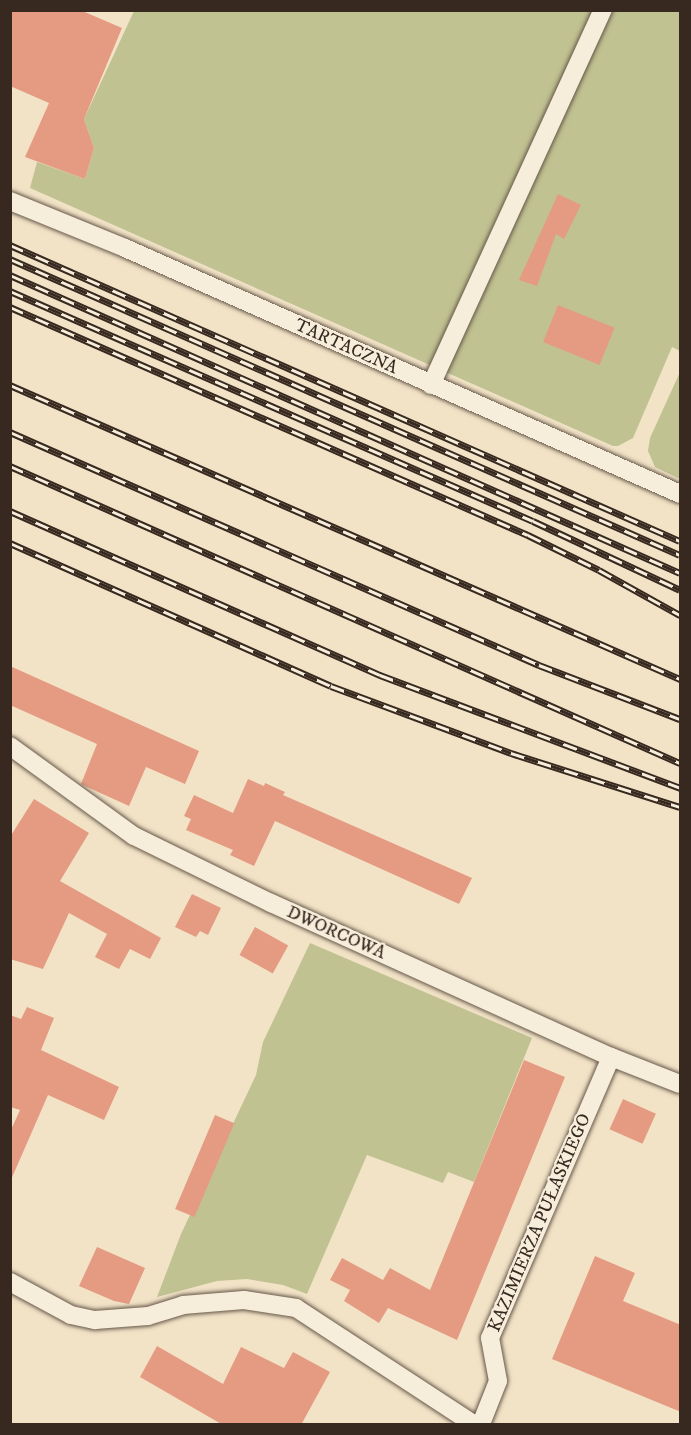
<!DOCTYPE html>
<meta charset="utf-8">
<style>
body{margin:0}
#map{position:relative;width:691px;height:1435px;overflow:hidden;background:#f2e3c7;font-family:"IM FELL DW Pica",serif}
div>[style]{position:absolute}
.green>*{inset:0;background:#c0c292}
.building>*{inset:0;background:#e59b82;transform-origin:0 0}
.roads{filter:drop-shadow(0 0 2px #665849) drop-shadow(0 0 2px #665849)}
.minor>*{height:18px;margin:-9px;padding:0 9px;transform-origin:9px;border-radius:9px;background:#f7eddb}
.rail>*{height:7px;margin-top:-3.5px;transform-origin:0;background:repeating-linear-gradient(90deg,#f7eddb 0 14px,#37291f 0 28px);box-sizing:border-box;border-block:2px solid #37291f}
span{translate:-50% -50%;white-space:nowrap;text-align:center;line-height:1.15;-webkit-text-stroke:4.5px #f7eddb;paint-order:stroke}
.street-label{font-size:18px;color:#37291f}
.frame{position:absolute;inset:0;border:12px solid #37291f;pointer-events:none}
</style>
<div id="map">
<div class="green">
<div style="clip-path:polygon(134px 11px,680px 11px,680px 351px,672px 347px,633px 438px,618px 446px,613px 446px,30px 188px,37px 162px,85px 179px,94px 148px,84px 119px)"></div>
<div style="clip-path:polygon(680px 372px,680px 479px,655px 467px,648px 451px,650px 438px)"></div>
<div style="clip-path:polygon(310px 943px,532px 1038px,474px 1182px,448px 1172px,443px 1183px,367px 1155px,307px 1294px,283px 1285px,247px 1279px,217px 1281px,157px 1297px,181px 1234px,256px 1075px,263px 1042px)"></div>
</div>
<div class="building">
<div style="clip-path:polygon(10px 10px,80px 10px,122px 28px,84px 119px,94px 148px,85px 179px,25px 157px,49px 103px,10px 86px)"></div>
<div style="clip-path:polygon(558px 194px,581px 205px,564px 239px,556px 234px,537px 286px,519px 280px)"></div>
<div style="left:558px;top:305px;width:61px;height:40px;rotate:22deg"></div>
<div style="clip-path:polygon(10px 666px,199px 751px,185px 784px,146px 767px,129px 806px,85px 786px,81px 784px,97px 744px,10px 705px)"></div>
<div style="clip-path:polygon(248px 779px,264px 786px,265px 783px,285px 792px,283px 795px,472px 878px,459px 904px,275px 821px,254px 866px,230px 855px,233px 850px,186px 830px,191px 819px,184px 816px,194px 795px,233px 813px)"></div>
<div style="clip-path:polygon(34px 799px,89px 833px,60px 881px,161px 938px,150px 959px,130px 949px,119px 969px,95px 957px,107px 934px,69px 913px,43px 969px,10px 959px,10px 837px)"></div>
<div style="clip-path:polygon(192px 894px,221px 908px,208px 935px,200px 931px,196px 937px,175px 927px)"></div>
<div style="left:255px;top:927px;width:38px;height:32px;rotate:29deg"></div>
<div style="clip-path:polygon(27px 1007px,54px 1018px,41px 1050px,119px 1087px,104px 1120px,48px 1095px,10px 1182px,10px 1132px,20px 1110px,10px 1107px,10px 1015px,21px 1019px)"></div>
<div style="clip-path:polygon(524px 1060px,565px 1077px,457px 1340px,388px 1308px,379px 1323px,344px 1301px,350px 1290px,330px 1280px,342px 1258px,383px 1280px,390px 1268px,430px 1290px)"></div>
<div style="left:623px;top:1099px;width:36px;height:33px;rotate:24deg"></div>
<div style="left:215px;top:1115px;width:21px;height:102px;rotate:23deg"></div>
<div style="clip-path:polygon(97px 1247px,145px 1268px,129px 1304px,114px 1301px,79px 1286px)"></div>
<div style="clip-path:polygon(595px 1256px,635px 1273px,623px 1301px,681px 1325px,681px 1412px,552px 1359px)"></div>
<div style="clip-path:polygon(157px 1346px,223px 1384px,241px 1347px,284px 1368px,293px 1352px,330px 1372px,301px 1425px,223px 1425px,140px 1377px)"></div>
</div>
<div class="roads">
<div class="minor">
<div style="left:10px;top:201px;width:124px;rotate:22.2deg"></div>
<div style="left:125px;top:248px;width:607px;rotate:23.9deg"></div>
<div style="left:431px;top:385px;width:413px;rotate:-65.4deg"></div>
<div style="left:10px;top:746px;width:153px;rotate:36deg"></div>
<div style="left:134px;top:836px;width:153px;rotate:26.1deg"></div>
<div style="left:271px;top:903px;width:373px;rotate:24.4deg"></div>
<div style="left:611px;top:1057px;width:74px;rotate:21.4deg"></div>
<div style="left:10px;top:1282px;width:69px;rotate:28.4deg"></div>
<div style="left:71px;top:1315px;width:25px;rotate:12deg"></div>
<div style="left:95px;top:1320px;width:53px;rotate:-4.3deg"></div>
<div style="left:148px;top:1316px;width:37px;rotate:-17deg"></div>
<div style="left:183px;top:1305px;width:61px;rotate:-4.7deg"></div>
<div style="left:244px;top:1300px;width:53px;rotate:8.7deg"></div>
<div style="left:296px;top:1308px;width:212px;rotate:33.2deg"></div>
<div style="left:481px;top:1424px;width:46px;rotate:-68.4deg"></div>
<div style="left:498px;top:1381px;width:44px;rotate:-100.5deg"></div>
<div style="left:490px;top:1338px;width:306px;rotate:-66.7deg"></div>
</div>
</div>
<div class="rail">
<div style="left:10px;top:245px;width:732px;rotate:23.84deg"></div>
<div style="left:10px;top:259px;width:732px;rotate:23.84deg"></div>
<div style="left:10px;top:275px;width:733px;rotate:23.98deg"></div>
<div style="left:10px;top:291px;width:571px;rotate:23.74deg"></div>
<div style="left:533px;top:521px;width:162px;rotate:25.1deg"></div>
<div style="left:10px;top:307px;width:566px;rotate:23.76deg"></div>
<div style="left:528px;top:535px;width:79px;rotate:26.2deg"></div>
<div style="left:599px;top:570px;width:93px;rotate:29.1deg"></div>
<div style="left:10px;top:385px;width:732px;rotate:23.69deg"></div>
<div style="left:10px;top:432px;width:578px;rotate:23.77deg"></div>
<div style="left:539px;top:665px;width:151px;rotate:21deg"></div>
<div style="left:10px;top:466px;width:733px;rotate:23.91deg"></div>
<div style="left:10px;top:511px;width:405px;rotate:23.9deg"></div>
<div style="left:380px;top:675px;width:321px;rotate:20.6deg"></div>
<div style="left:10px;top:543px;width:351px;rotate:24deg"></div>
<div style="left:331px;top:686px;width:192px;rotate:20.4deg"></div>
<div style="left:511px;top:753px;width:177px;rotate:17.7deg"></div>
</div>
<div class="street-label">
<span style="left:346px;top:347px;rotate:24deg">TARTACZNA</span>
<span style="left:336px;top:933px;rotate:24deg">DWORCOWA</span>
<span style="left:540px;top:1223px;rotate:-67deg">KAZIMIERZA PUŁASKIEGO</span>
</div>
<div class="frame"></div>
</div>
